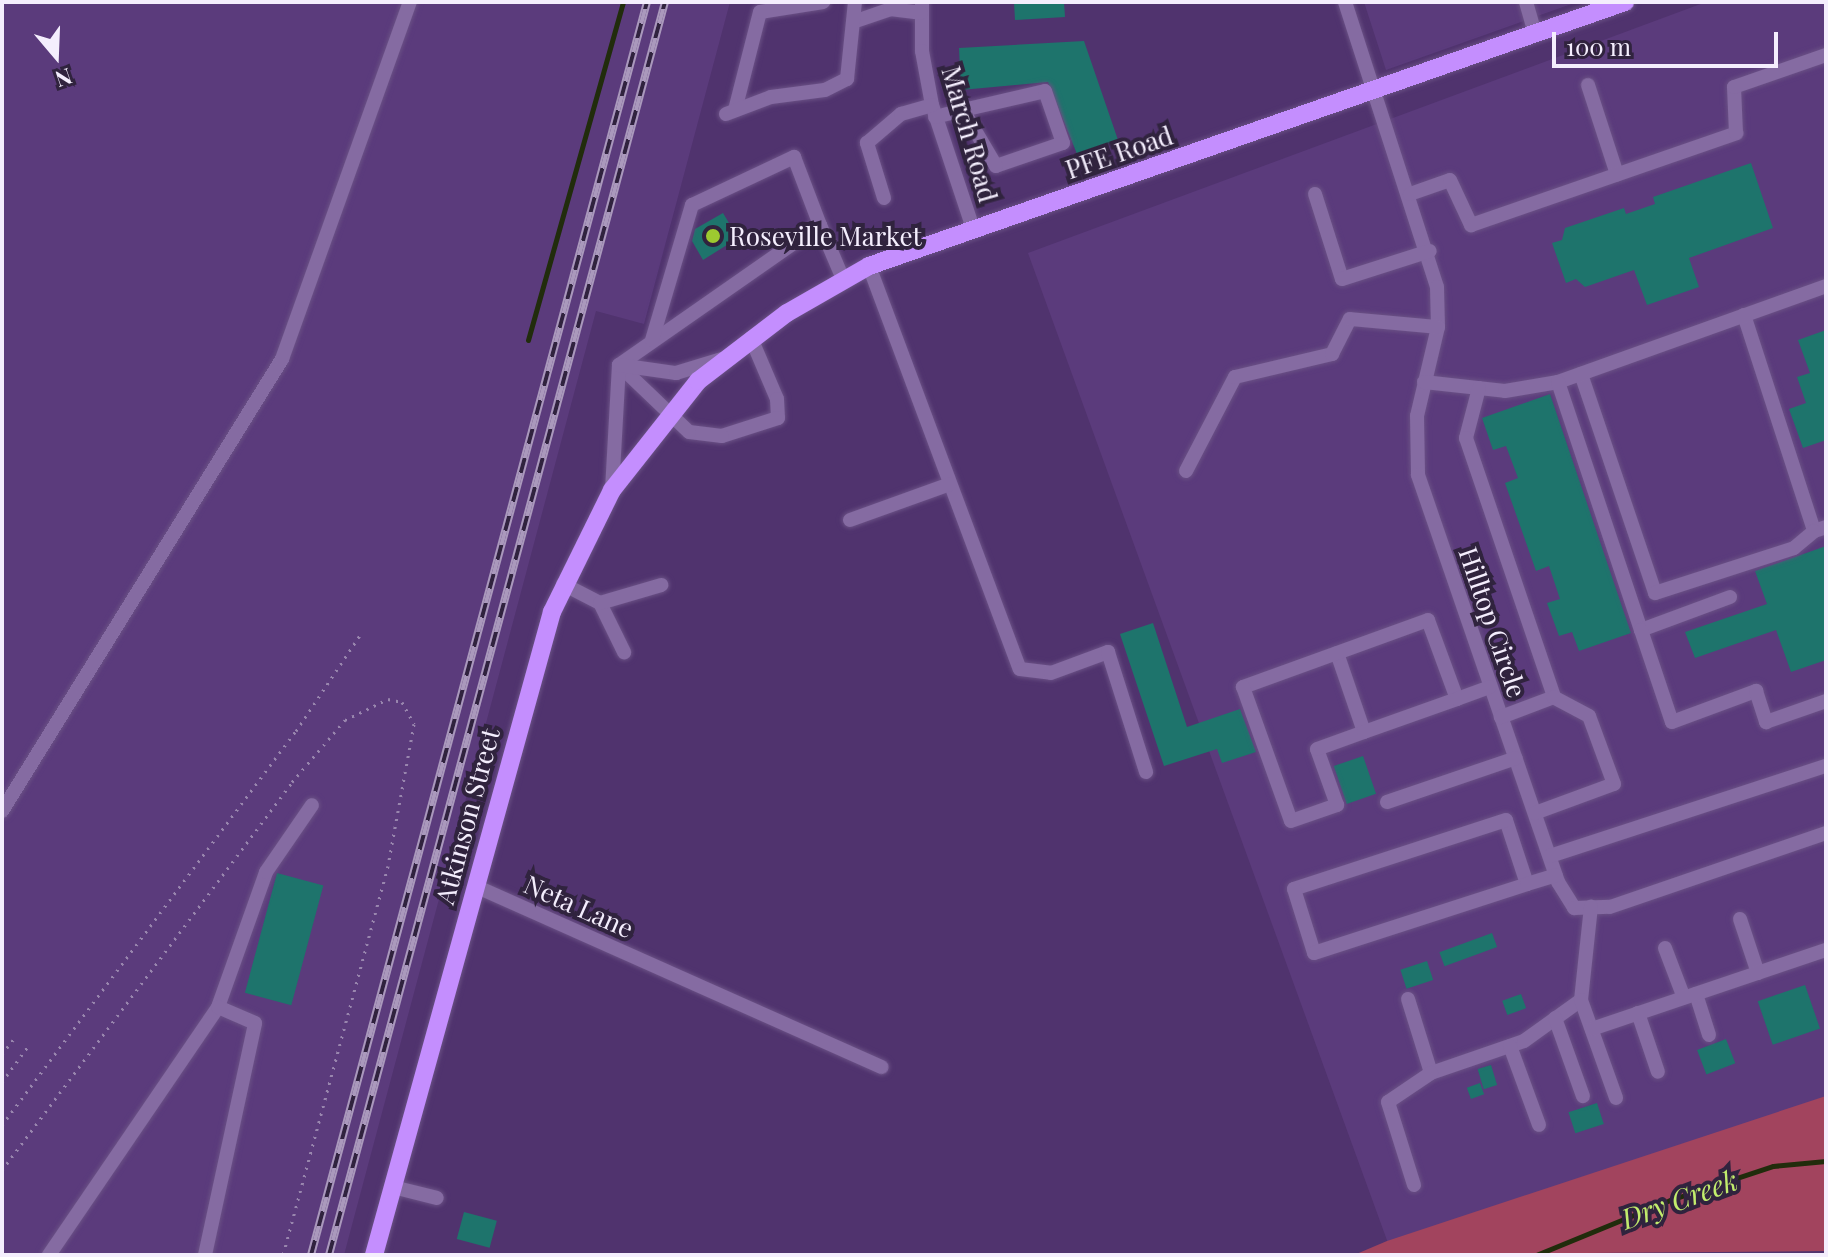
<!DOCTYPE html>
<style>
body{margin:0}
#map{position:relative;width:1828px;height:1257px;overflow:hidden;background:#50336e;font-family:"Playfair Display",serif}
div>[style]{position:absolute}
.built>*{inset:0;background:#5b3b7c}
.green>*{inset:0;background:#a2445e}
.stream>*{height:5px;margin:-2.5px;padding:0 2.5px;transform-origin:2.5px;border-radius:2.5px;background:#212c0c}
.building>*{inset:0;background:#1e746c;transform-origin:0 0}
.path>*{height:3px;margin-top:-1.5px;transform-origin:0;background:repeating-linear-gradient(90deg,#9986ae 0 2px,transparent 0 8px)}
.roads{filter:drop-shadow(0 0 2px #6a5185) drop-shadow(0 0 2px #6a5185)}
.minor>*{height:14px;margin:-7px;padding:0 7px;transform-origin:7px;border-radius:7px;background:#856ba2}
.major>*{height:18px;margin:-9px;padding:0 9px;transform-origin:9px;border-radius:9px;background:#c48efe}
.rail>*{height:8px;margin-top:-4px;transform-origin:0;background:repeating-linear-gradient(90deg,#30233e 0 15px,#aa99bc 0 30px);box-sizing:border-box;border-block:2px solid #aa99bc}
.dots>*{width:22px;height:22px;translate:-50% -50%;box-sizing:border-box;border:4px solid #30233e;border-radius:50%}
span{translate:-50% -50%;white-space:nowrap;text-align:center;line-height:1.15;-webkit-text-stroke:8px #30233e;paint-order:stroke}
.street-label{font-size:26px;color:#f4eefd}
.poi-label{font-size:26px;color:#f4eefd}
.left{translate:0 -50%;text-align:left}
.water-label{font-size:28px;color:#c2ed6d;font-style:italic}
.frame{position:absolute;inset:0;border:4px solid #f4eefd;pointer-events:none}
.north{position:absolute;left:16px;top:16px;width:80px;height:80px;-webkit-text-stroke:6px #30233e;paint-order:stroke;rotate:161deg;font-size:22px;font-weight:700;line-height:32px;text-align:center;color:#f4eefd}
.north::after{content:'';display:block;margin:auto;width:28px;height:36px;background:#f4eefd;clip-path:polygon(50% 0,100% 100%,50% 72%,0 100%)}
.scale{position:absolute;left:1552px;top:32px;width:226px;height:36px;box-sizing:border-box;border:4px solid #f4eefd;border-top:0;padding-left:10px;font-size:24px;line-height:28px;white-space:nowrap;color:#f4eefd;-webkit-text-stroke:6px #30233e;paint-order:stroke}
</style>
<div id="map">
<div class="built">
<div style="clip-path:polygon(2px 2px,730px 2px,644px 324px,596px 311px,344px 1255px,2px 1255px)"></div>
<div style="clip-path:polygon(1364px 2px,1577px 2px,1386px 70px)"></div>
<div style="clip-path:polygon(1706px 2px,1826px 2px,1826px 1098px,1388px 1243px,1028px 253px)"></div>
</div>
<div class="green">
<div style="clip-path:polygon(1826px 1096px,1826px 1251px,1354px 1255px,1387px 1241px)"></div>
</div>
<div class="stream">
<div style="left:528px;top:340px;width:351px;rotate:-74.3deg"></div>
<div style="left:1536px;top:1255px;width:145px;rotate:-22.3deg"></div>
<div style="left:1670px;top:1200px;width:108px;rotate:-18.3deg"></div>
<div style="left:1773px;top:1166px;width:53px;rotate:-5.4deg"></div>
</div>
<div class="building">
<div style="clip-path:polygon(1014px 2px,1064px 2px,1065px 17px,1015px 20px)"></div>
<div style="clip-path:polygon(1084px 41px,1118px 140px,1077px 154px,1048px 82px,961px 90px,959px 48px)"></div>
<div style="clip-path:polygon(1751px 163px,1773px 228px,1689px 258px,1699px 287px,1647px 305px,1634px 270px,1585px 287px,1576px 279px,1566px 283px,1552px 243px,1562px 240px,1565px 228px,1624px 208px,1626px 214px,1655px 204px,1653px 197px)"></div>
<div style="clip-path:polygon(723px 213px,738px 238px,703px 260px,692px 241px,695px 229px)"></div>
<div style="clip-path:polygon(1826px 330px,1826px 440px,1803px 448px,1789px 409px,1806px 403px,1797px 377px,1810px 373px,1798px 340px)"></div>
<div style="clip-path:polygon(1550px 394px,1631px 633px,1579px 651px,1572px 632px,1559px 636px,1547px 603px,1560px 599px,1549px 566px,1536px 571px,1505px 483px,1518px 478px,1506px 446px,1493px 450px,1482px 418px)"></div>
<div style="clip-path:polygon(1826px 546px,1826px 660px,1791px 672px,1776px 630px,1695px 658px,1685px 632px,1767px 604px,1755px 571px)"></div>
<div style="clip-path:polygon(1153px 623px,1187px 727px,1240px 709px,1256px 752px,1222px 763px,1217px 749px,1164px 766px,1120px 634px)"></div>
<div style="left:1363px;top:756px;width:40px;height:31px;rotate:71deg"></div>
<div style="left:277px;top:873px;width:48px;height:124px;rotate:15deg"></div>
<div style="left:1492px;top:933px;width:15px;height:56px;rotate:70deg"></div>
<div style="left:1427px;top:961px;width:20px;height:28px;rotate:72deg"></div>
<div style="left:1805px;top:985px;width:46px;height:50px;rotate:71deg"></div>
<div style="left:1521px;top:994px;width:15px;height:20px;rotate:70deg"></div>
<div style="left:1726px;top:1039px;width:26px;height:31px;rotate:69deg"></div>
<div style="left:1491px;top:1065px;width:21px;height:14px;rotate:73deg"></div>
<div style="left:1480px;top:1083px;width:12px;height:14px;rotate:70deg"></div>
<div style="left:1597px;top:1103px;width:22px;height:30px;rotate:72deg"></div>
<div style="left:464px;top:1212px;width:34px;height:28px;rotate:15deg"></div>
</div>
<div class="path">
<div style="left:2px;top:1054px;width:23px;rotate:-52deg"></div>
<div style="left:2px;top:1082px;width:46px;rotate:-53.9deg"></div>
<div style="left:2px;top:1125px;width:492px;rotate:-53.3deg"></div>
<div style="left:296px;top:731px;width:115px;rotate:-56.3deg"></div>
<div style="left:2px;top:1170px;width:484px;rotate:-53.2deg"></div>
<div style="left:292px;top:782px;width:82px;rotate:-49.5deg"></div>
<div style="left:345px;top:720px;width:48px;rotate:-26deg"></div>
<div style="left:388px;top:699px;width:14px;rotate:12deg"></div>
<div style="left:402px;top:702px;width:25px;rotate:61deg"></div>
<div style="left:414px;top:724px;width:144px;rotate:100.4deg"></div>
<div style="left:388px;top:866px;width:403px;rotate:105.1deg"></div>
</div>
<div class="roads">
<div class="minor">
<div style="left:922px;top:2px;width:49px;rotate:90deg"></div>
<div style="left:922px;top:51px;width:55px;rotate:79.5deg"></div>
<div style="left:932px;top:105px;width:133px;rotate:71.6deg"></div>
<div style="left:1345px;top:2px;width:299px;rotate:72.1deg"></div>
<div style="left:1437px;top:287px;width:40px;rotate:88.6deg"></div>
<div style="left:1438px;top:327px;width:91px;rotate:103.3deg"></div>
<div style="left:1417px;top:416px;width:59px;rotate:89deg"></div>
<div style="left:1418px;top:475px;width:430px;rotate:71deg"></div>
<div style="left:1558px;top:882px;width:31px;rotate:58deg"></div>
<div style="left:1574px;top:908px;width:36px;rotate:-2deg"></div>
<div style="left:1610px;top:907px;width:228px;rotate:-18.9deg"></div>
<div style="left:1526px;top:2px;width:32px;rotate:74deg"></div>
<div style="left:853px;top:22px;width:39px;rotate:-19deg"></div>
<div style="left:890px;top:9px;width:31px;rotate:7deg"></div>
<div style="left:1588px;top:85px;width:94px;rotate:72deg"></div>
<div style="left:735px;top:110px;width:101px;rotate:-75.7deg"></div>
<div style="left:760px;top:12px;width:64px;rotate:-9deg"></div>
<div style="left:726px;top:114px;width:48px;rotate:-20.7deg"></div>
<div style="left:771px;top:97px;width:54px;rotate:-7.4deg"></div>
<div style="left:825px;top:90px;width:25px;rotate:-27deg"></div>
<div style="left:847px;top:79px;width:77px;rotate:-84.1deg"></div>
<div style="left:935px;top:117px;width:29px;rotate:-14deg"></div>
<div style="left:963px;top:110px;width:84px;rotate:-13deg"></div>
<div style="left:1045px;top:91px;width:55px;rotate:70.9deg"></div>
<div style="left:1063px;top:143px;width:71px;rotate:161.1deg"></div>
<div style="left:996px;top:166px;width:65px;rotate:-120.5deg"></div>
<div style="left:1315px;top:194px;width:89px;rotate:72.4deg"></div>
<div style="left:1342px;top:279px;width:92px;rotate:-17.7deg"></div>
<div style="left:1410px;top:194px;width:42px;rotate:-19.3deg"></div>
<div style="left:1450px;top:180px;width:50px;rotate:65deg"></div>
<div style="left:1471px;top:225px;width:281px;rotate:-19.1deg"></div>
<div style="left:1736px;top:133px;width:46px;rotate:-92.5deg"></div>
<div style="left:1734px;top:87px;width:97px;rotate:-19.2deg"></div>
<div style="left:884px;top:198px;width:58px;rotate:-107.2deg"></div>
<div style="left:867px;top:143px;width:45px;rotate:-40.5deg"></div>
<div style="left:901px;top:114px;width:32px;rotate:-16deg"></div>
<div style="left:869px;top:266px;width:430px;rotate:69.5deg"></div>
<div style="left:1020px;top:669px;width:31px;rotate:7deg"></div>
<div style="left:1051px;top:673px;width:61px;rotate:-20.2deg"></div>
<div style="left:1108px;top:652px;width:126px;rotate:72.4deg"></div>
<div style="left:1744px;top:315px;width:227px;rotate:72deg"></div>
<div style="left:1814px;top:531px;width:13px;rotate:-18deg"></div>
<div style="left:751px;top:338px;width:66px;rotate:66.9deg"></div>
<div style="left:777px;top:399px;width:19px;rotate:87deg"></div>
<div style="left:778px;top:418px;width:59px;rotate:162.2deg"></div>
<div style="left:722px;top:436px;width:33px;rotate:-173deg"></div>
<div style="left:689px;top:432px;width:97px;rotate:-136.3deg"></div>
<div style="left:619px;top:365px;width:245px;rotate:-34.9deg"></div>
<div style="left:820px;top:225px;width:59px;rotate:66.9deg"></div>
<div style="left:652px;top:340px;width:141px;rotate:-73.5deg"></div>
<div style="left:692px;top:205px;width:113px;rotate:-25.2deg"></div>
<div style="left:794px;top:157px;width:73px;rotate:69.1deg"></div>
<div style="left:1581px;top:374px;width:231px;rotate:71.3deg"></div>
<div style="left:1655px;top:593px;width:146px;rotate:-17.9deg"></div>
<div style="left:1794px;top:548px;width:26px;rotate:-40deg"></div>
<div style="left:1424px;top:382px;width:81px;rotate:6.3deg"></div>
<div style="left:1505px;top:391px;width:54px;rotate:-9.6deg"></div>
<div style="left:1558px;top:382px;width:285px;rotate:-19.7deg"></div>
<div style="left:1558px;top:382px;width:262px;rotate:71.5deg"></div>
<div style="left:1641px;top:630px;width:95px;rotate:-20.3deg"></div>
<div style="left:1479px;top:388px;width:52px;rotate:104.6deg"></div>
<div style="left:1466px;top:438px;width:274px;rotate:71.2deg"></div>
<div style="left:1554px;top:697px;width:57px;rotate:159.3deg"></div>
<div style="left:1186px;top:471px;width:106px;rotate:-62.5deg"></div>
<div style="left:1235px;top:377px;width:100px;rotate:-13.3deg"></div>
<div style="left:1332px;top:354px;width:39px;rotate:-63deg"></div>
<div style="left:1350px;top:319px;width:88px;rotate:5.2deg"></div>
<div style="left:612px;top:490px;width:125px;rotate:-86.8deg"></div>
<div style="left:619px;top:365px;width:58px;rotate:8deg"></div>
<div style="left:676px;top:373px;width:48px;rotate:-16.9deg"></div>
<div style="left:850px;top:520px;width:106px;rotate:-19.8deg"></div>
<div style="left:563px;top:584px;width:42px;rotate:27.2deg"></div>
<div style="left:600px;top:603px;width:55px;rotate:63.9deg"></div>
<div style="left:600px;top:603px;width:64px;rotate:-16.4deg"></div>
<div style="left:1641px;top:630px;width:97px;rotate:71.4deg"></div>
<div style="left:1672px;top:722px;width:90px;rotate:-20.3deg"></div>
<div style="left:1756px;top:691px;width:33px;rotate:72deg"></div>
<div style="left:1766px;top:722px;width:64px;rotate:-19.3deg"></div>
<div style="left:1337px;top:653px;width:83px;rotate:71.1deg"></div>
<div style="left:1457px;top:699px;width:84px;rotate:-110.2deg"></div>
<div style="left:1428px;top:620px;width:197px;rotate:160.1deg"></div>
<div style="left:1243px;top:687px;width:142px;rotate:70.3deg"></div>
<div style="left:1291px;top:821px;width:49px;rotate:-19.2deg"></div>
<div style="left:1337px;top:805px;width:59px;rotate:-109.7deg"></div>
<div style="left:1317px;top:749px;width:50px;rotate:-19.9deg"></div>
<div style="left:1364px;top:732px;width:99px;rotate:-19.5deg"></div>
<div style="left:1457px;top:699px;width:35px;rotate:-20deg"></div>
<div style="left:1387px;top:802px;width:136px;rotate:-18.8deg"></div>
<div style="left:2px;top:811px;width:532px;rotate:-58.22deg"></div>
<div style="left:282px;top:359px;width:379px;rotate:-70.3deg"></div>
<div style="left:1535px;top:813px;width:84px;rotate:-20.2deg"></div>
<div style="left:1614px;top:784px;width:72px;rotate:-110.2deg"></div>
<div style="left:1589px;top:716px;width:40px;rotate:-152deg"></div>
<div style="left:1550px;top:856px;width:290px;rotate:-18.1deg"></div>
<div style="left:1527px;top:884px;width:67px;rotate:-108.2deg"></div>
<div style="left:1506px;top:820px;width:223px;rotate:162deg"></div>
<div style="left:1294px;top:889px;width:67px;rotate:72.6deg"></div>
<div style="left:1314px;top:953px;width:224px;rotate:-17.9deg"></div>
<div style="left:1527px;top:884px;width:30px;rotate:-17deg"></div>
<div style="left:475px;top:886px;width:445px;rotate:24deg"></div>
<div style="left:1740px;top:919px;width:57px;rotate:71.6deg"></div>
<div style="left:1665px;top:948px;width:53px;rotate:69.2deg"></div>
<div style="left:1696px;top:994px;width:43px;rotate:72.4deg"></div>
<div style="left:1408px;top:999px;width:77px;rotate:72.7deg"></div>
<div style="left:1431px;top:1073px;width:98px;rotate:-19deg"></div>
<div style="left:1524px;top:1041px;width:70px;rotate:-35.7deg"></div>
<div style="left:1581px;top:1000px;width:94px;rotate:-83.9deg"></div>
<div style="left:1581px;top:1000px;width:104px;rotate:70.3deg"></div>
<div style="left:1638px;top:1013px;width:62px;rotate:71.3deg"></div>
<div style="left:1555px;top:1018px;width:83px;rotate:70.3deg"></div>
<div style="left:1592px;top:1029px;width:247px;rotate:-18.7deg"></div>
<div style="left:1510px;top:1046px;width:84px;rotate:69.8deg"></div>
<div style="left:1414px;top:1185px;width:87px;rotate:-107.4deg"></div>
<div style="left:1388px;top:1102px;width:52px;rotate:-34deg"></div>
<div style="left:393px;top:1187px;width:45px;rotate:14deg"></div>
<div style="left:49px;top:1255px;width:300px;rotate:-55.7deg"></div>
<div style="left:218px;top:1007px;width:143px;rotate:-70.4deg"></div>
<div style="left:266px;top:872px;width:81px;rotate:-55.5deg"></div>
<div style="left:205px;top:1255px;width:237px;rotate:-77.8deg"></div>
<div style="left:255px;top:1023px;width:40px;rotate:-156.6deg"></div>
</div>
<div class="major">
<div style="left:374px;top:1255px;width:667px;rotate:-74.53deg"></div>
<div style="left:552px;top:612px;width:136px;rotate:-63.8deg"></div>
<div style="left:612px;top:490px;width:139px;rotate:-51.7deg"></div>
<div style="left:698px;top:381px;width:112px;rotate:-37.4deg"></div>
<div style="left:787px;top:313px;width:95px;rotate:-29.8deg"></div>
<div style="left:869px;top:266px;width:801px;rotate:-19.25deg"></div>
</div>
</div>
<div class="rail">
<div style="left:311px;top:1255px;width:1297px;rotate:-74.99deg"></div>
<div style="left:329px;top:1255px;width:1297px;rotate:-74.99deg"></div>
</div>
<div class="dots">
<div style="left:713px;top:236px;background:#9dca30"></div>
</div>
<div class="street-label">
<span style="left:970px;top:134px;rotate:74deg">March Road</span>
<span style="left:1119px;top:152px;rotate:-19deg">PFE Road</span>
<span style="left:1493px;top:622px;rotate:71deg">Hilltop Circle</span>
<span style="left:467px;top:816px;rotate:-75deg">Atkinson Street</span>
<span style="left:579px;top:906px;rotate:24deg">Neta Lane</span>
</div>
<div class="poi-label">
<span class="left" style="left:729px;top:236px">Roseville Market</span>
</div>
<div class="water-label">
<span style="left:1679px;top:1199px;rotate:-20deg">Dry Creek</span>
</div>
<div class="frame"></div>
<div class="north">N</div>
<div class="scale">100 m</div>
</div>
